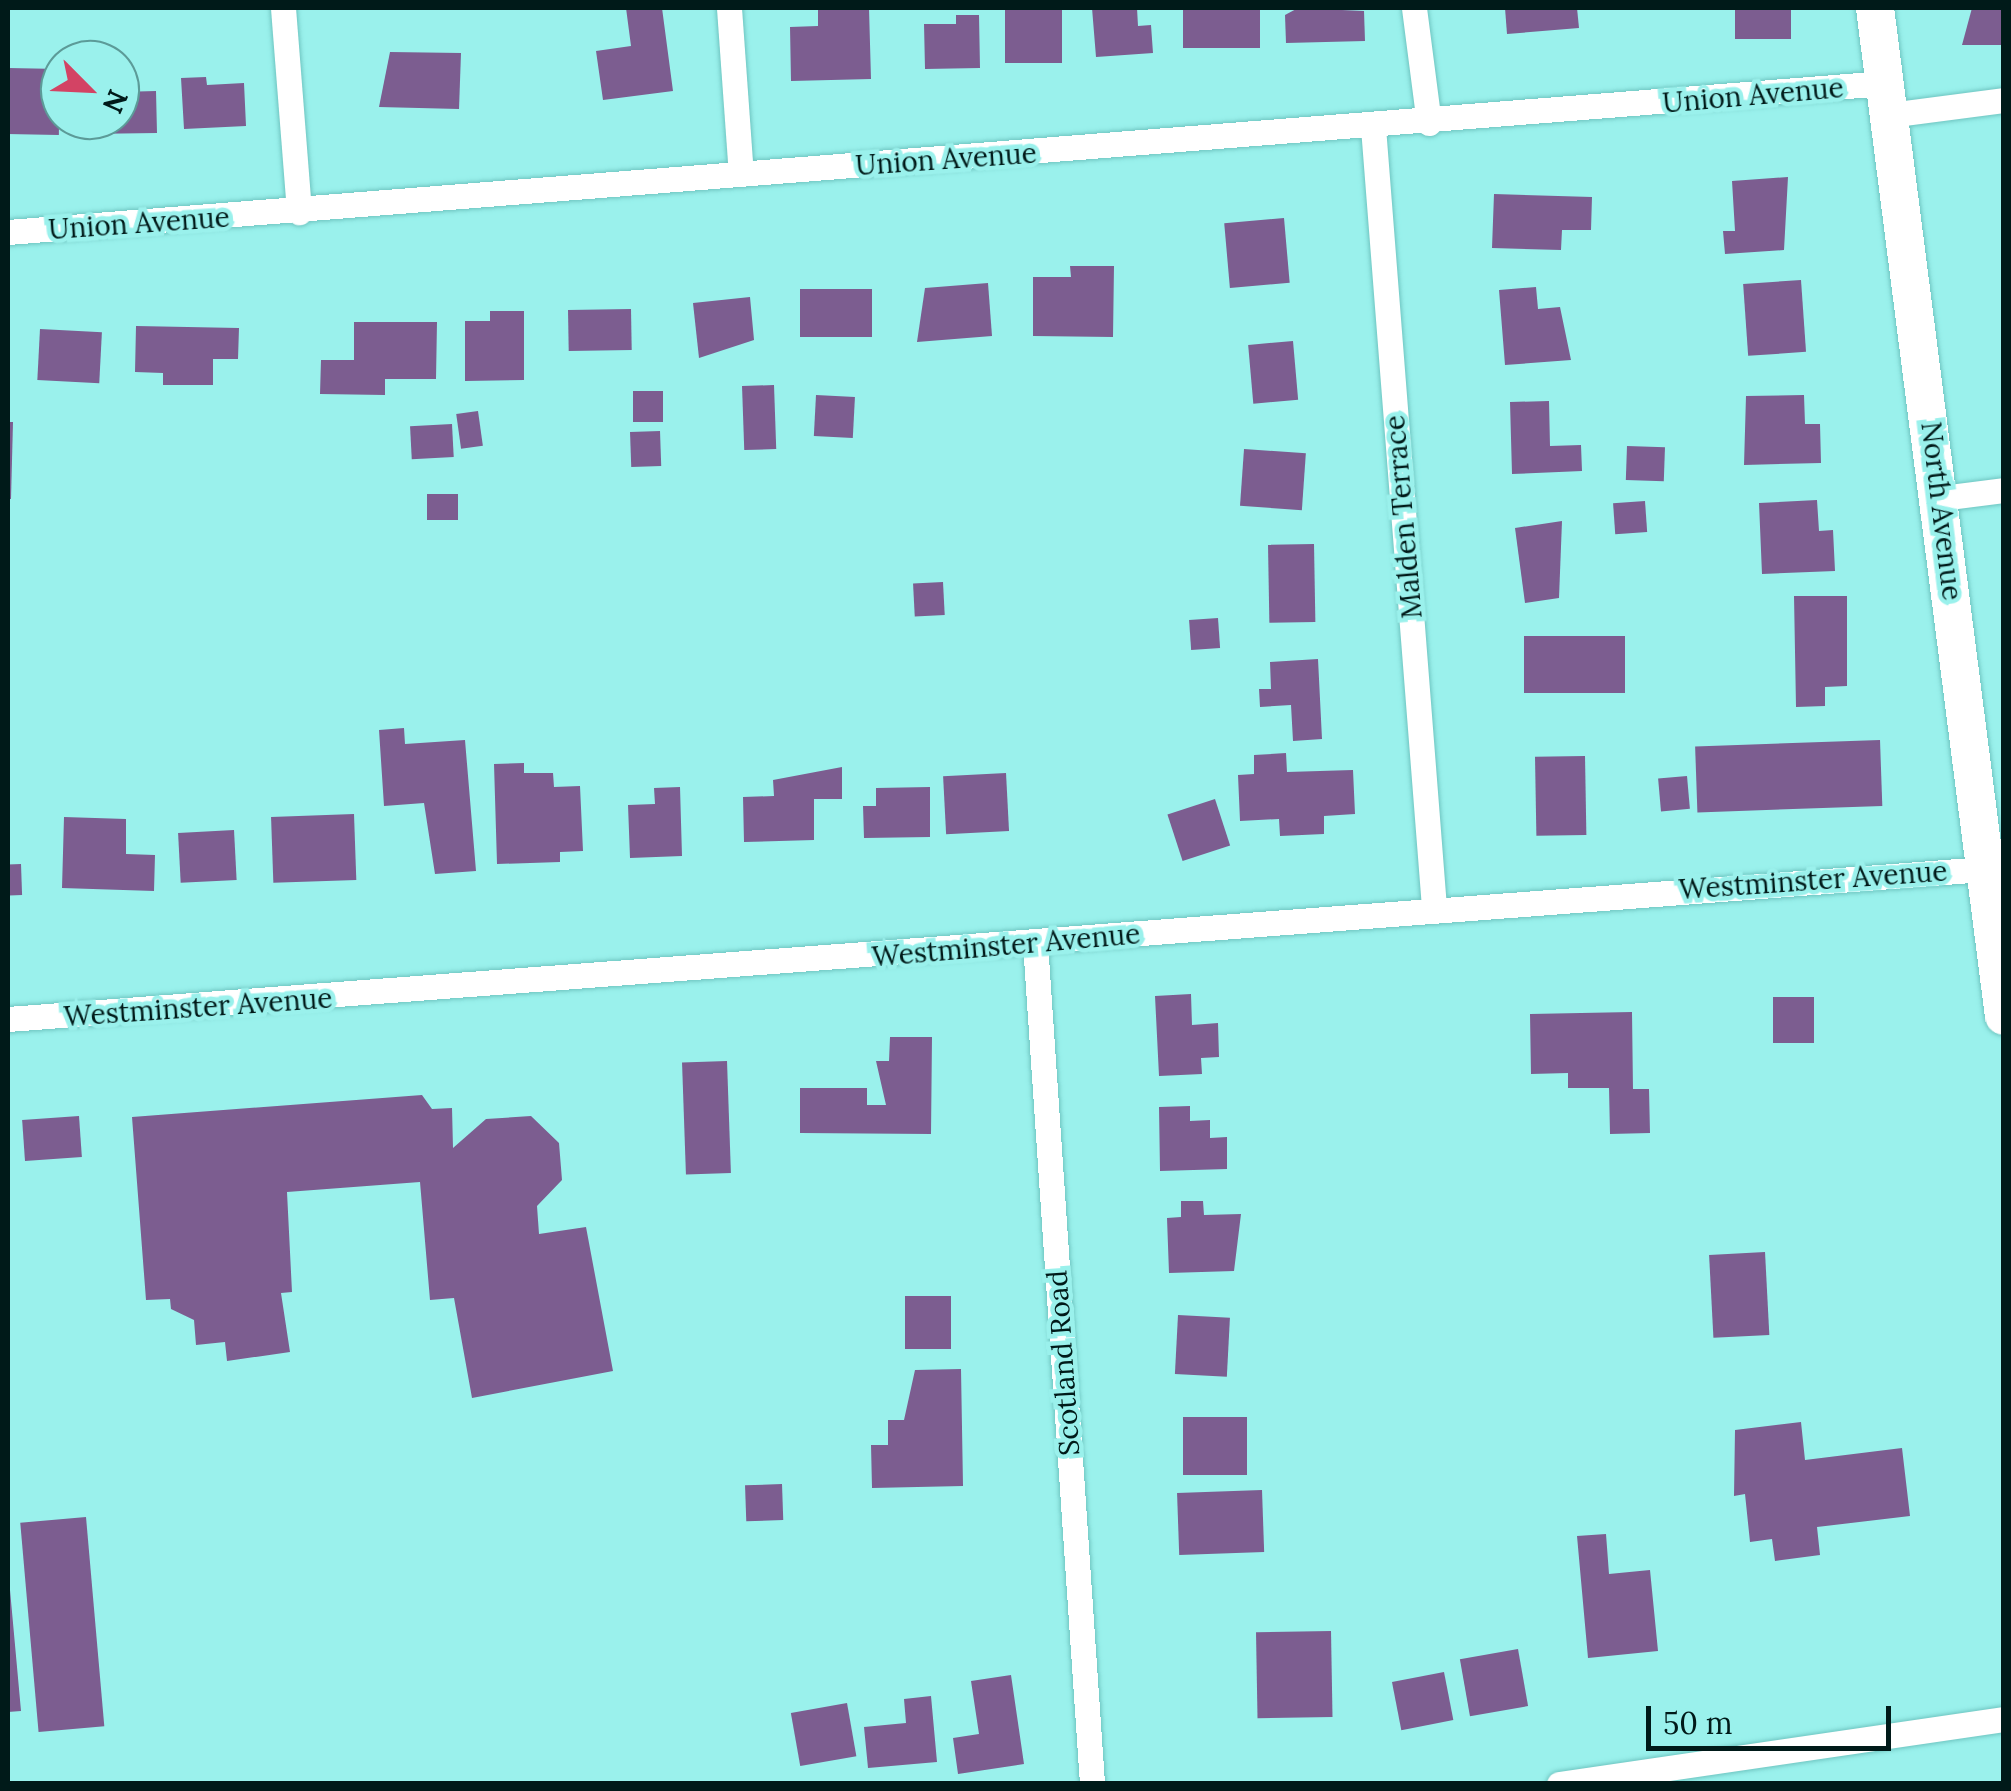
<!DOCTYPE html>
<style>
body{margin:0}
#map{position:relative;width:2011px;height:1791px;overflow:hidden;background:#9af1ec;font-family:Lora,serif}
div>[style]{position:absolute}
.building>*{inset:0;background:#7c5d90;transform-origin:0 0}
.roads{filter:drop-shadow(0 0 2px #6fc5c1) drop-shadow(0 0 2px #6fc5c1)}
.minor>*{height:25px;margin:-12.5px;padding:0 12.5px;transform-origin:12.5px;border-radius:12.5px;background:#fff}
.secondary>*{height:38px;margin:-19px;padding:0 19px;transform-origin:19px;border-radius:19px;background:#fff}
span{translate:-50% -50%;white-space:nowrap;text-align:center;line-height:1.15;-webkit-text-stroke:9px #9af1ec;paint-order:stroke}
.street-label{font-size:28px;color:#001a19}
.frame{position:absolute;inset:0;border:10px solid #001a19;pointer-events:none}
.north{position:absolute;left:40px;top:40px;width:100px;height:100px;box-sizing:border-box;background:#9af1ec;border:2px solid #5c9b98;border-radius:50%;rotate:114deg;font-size:28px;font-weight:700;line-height:40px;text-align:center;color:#001a19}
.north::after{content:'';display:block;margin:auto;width:35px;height:45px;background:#d34364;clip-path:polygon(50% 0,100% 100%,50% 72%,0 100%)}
.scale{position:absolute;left:1646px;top:1706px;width:245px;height:45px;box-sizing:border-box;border:5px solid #001a19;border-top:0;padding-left:12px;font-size:30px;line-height:35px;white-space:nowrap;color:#001a19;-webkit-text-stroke:8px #9af1ec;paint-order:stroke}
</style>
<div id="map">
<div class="building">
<div style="clip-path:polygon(626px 8px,662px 8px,673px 91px,603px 100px,596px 51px,631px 46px)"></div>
<div style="clip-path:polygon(818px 8px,869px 8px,871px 79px,791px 81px,790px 27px,818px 26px)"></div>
<div style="left:1005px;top:8px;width:57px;height:55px"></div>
<div style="clip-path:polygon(1092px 8px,1137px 8px,1138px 26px,1151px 25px,1153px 53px,1096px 57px)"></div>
<div style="left:1183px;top:8px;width:77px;height:40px"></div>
<div style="clip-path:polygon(1298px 8px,1364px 11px,1365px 41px,1286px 43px,1285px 15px)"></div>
<div style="clip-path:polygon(1505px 8px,1577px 8px,1579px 28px,1507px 34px)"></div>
<div style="left:1735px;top:8px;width:56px;height:31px"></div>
<div style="clip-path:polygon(1972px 8px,2004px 8px,2004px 45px,1962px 45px)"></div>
<div style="clip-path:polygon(956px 15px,979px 15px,980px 68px,925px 69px,924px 24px,956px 24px)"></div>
<div style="clip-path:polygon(390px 52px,461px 53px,459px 109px,379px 107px)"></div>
<div style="left:8px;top:68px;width:52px;height:66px;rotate:1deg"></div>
<div style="clip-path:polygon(206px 77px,207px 85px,244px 83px,246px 126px,184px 129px,181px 78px)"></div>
<div style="clip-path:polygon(156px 91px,157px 133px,86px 134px,85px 120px,120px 120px,120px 92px)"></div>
<div style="clip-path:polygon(1788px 177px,1784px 250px,1725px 254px,1723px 231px,1735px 231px,1732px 181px)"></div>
<div style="clip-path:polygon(1494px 194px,1592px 197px,1591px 230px,1562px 230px,1561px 250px,1492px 248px)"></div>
<div style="left:1284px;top:218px;width:65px;height:60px;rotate:85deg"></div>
<div style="clip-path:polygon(1070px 266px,1114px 266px,1113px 337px,1033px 336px,1033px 277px,1071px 277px)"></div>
<div style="left:1801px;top:280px;width:72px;height:58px;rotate:86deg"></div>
<div style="clip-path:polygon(988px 283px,992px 336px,917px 342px,925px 288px)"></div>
<div style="clip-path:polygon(1536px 287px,1538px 309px,1560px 307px,1571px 360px,1505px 365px,1499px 290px)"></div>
<div style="left:872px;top:289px;width:48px;height:72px;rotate:90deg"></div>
<div style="clip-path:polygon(750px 297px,754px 340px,699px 358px,693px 303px)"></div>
<div style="left:631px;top:309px;width:41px;height:63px;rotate:89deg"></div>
<div style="clip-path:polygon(490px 311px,524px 311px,524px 380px,465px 381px,465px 321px,490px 321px)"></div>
<div style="clip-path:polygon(354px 322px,437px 322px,436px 379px,385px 379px,385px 395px,320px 394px,321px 360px,354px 360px)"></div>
<div style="clip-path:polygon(136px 326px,239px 328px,238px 359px,213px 359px,213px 385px,163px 385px,163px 373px,135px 372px)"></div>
<div style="left:40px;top:329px;width:62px;height:51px;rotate:3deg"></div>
<div style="left:1293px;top:341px;width:59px;height:45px;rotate:85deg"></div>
<div style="left:774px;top:385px;width:64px;height:32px;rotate:88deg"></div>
<div style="left:633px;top:391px;width:30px;height:31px"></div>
<div style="left:816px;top:395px;width:39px;height:41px;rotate:3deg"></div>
<div style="clip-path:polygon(1804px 395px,1805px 424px,1820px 424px,1821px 463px,1744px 465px,1746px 396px)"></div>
<div style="clip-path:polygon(1549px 401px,1550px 446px,1581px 445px,1582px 471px,1512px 474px,1510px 402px)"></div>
<div style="left:478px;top:411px;width:35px;height:22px;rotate:82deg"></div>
<div style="clip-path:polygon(8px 422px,13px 422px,11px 499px,8px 499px)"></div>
<div style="left:452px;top:424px;width:33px;height:42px;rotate:87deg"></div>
<div style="left:660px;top:431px;width:35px;height:30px;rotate:88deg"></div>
<div style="left:1627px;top:446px;width:38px;height:34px;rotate:2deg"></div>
<div style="left:1244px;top:449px;width:62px;height:57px;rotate:4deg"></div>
<div style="left:427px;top:494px;width:31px;height:26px"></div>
<div style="clip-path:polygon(1817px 500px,1819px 531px,1833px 530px,1835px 571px,1762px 574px,1759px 503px)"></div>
<div style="left:1645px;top:501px;width:31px;height:32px;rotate:86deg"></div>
<div style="clip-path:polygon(1562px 521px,1559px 598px,1525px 603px,1515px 528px)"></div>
<div style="left:1314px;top:544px;width:78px;height:46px;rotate:89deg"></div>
<div style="left:943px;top:582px;width:33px;height:30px;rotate:87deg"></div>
<div style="clip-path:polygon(1794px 596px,1847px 596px,1847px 686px,1825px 687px,1825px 706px,1796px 707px)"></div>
<div style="left:1218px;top:618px;width:30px;height:29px;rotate:86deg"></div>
<div style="left:1625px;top:636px;width:57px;height:101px;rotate:90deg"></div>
<div style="clip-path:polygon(1318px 659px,1322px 739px,1293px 741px,1291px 705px,1260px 707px,1259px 689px,1271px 689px,1270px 662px)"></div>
<div style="clip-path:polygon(404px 728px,405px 744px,465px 740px,476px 871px,435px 874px,424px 803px,384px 806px,379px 730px)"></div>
<div style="left:1880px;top:740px;width:66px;height:185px;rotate:88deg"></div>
<div style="clip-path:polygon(1286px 753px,1287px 772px,1353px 770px,1355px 814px,1324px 816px,1324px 834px,1280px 836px,1279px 819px,1240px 821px,1238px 775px,1254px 774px,1254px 755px)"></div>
<div style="left:1585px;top:756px;width:79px;height:50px;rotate:89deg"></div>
<div style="clip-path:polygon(524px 763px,524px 773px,553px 773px,554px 787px,580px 786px,583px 851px,560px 852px,560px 862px,497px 864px,494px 764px)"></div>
<div style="clip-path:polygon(842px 767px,842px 799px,814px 799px,814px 840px,744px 842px,743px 797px,774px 796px,773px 780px)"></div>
<div style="left:1006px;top:773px;width:58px;height:63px;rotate:87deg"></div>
<div style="left:1687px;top:776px;width:33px;height:29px;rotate:85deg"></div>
<div style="clip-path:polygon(680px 787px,682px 856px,630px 858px,628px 805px,655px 804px,654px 788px)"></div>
<div style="clip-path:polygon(930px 787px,930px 837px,864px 838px,863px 806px,876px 806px,876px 788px)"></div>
<div style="left:1215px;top:799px;width:49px;height:50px;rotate:72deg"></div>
<div style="left:354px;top:814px;width:66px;height:83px;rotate:88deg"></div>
<div style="clip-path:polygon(64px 817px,126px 819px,126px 854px,155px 855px,154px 891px,62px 888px)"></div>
<div style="left:234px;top:830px;width:50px;height:56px;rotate:87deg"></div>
<div style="left:21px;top:864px;width:31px;height:13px;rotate:88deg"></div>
<div style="clip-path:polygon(1191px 994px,1192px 1025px,1218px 1023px,1219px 1057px,1201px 1058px,1202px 1074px,1159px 1076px,1155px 996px)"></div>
<div style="left:1773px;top:997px;width:41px;height:46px"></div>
<div style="clip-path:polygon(1632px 1012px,1633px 1089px,1649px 1089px,1650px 1133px,1610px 1134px,1609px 1088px,1568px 1088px,1568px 1073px,1531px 1074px,1530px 1014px)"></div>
<div style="clip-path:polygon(890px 1037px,932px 1037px,931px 1134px,800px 1133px,800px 1088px,867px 1088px,867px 1105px,886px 1105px,876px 1061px,889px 1061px)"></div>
<div style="left:727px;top:1061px;width:112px;height:45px;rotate:88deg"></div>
<div style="clip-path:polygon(422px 1095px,432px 1109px,452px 1108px,453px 1148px,486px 1119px,531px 1116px,559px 1143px,562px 1180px,537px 1206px,539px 1234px,586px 1227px,613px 1371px,472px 1398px,454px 1298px,430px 1300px,420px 1182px,287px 1192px,292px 1292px,281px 1293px,290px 1352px,227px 1361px,225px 1342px,196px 1345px,194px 1320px,171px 1309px,170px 1299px,146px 1300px,132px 1117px)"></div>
<div style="clip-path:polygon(1190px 1106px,1190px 1121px,1210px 1120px,1210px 1138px,1227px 1137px,1227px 1169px,1160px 1171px,1159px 1107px)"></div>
<div style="left:79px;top:1116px;width:41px;height:57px;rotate:86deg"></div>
<div style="clip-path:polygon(1181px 1201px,1203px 1201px,1204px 1215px,1241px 1214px,1234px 1271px,1169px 1273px,1167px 1218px,1181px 1217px)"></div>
<div style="left:1765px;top:1252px;width:83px;height:56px;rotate:87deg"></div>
<div style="left:905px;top:1296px;width:46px;height:53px"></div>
<div style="left:1178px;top:1315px;width:52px;height:59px;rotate:3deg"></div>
<div style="clip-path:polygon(961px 1369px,963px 1486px,872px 1488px,871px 1445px,888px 1445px,888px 1420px,904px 1420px,915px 1370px)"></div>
<div style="left:1247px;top:1417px;width:58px;height:64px;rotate:90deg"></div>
<div style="clip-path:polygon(1801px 1422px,1805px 1460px,1902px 1448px,1910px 1516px,1817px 1527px,1820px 1555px,1775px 1561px,1772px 1539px,1750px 1542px,1745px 1494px,1734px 1496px,1735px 1430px)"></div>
<div style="left:782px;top:1484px;width:36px;height:37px;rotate:88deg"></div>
<div style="left:1262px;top:1490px;width:62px;height:85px;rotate:88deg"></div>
<div style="left:86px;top:1517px;width:210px;height:66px;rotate:85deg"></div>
<div style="clip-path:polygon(1606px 1534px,1609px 1574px,1650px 1570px,1658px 1651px,1588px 1658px,1577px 1536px)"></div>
<div style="clip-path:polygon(10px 1590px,21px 1711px,8px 1712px,8px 1591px)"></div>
<div style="left:1331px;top:1631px;width:86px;height:75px;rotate:89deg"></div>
<div style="left:1518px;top:1649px;width:58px;height:59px;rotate:80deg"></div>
<div style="left:1444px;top:1672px;width:49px;height:53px;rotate:79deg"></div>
<div style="clip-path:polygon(1011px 1675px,1024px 1764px,958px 1774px,953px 1738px,979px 1734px,971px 1681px)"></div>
<div style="clip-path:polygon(931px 1696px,937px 1762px,868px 1768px,864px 1727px,906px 1723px,904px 1699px)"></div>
<div style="left:847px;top:1703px;width:54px;height:57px;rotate:80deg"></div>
</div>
<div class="roads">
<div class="minor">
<div style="left:283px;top:8px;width:205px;rotate:85.5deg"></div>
<div style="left:729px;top:8px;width:166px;rotate:85.9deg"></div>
<div style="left:1414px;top:8px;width:116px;rotate:82.6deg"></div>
<div style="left:1889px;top:115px;width:116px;rotate:-7.4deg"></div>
<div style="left:1373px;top:127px;width:782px;rotate:85.53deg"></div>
<div style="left:8px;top:232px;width:1882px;rotate:-4.54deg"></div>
<div style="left:1941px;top:498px;width:64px;rotate:-7.2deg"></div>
<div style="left:1035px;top:943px;width:843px;rotate:86.12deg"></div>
<div style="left:8px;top:1019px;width:1995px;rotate:-4.34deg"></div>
<div style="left:1559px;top:1784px;width:450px;rotate:-8.3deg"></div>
</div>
<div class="secondary">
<div style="left:1875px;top:8px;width:1016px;rotate:82.71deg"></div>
</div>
</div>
<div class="street-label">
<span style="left:1753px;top:95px;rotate:-5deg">Union Avenue</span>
<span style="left:946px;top:159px;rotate:-4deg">Union Avenue</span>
<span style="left:139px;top:223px;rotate:-4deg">Union Avenue</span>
<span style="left:1942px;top:511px;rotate:83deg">North Avenue</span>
<span style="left:1403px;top:517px;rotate:-95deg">Malden Terrace</span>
<span style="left:1813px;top:880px;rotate:-4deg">Westminster Avenue</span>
<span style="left:1006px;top:945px;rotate:-5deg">Westminster Avenue</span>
<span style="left:198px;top:1007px;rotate:-4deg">Westminster Avenue</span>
<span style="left:1063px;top:1363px;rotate:-94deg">Scotland Road</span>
</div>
<div class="frame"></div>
<div class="north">N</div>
<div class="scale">50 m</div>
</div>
